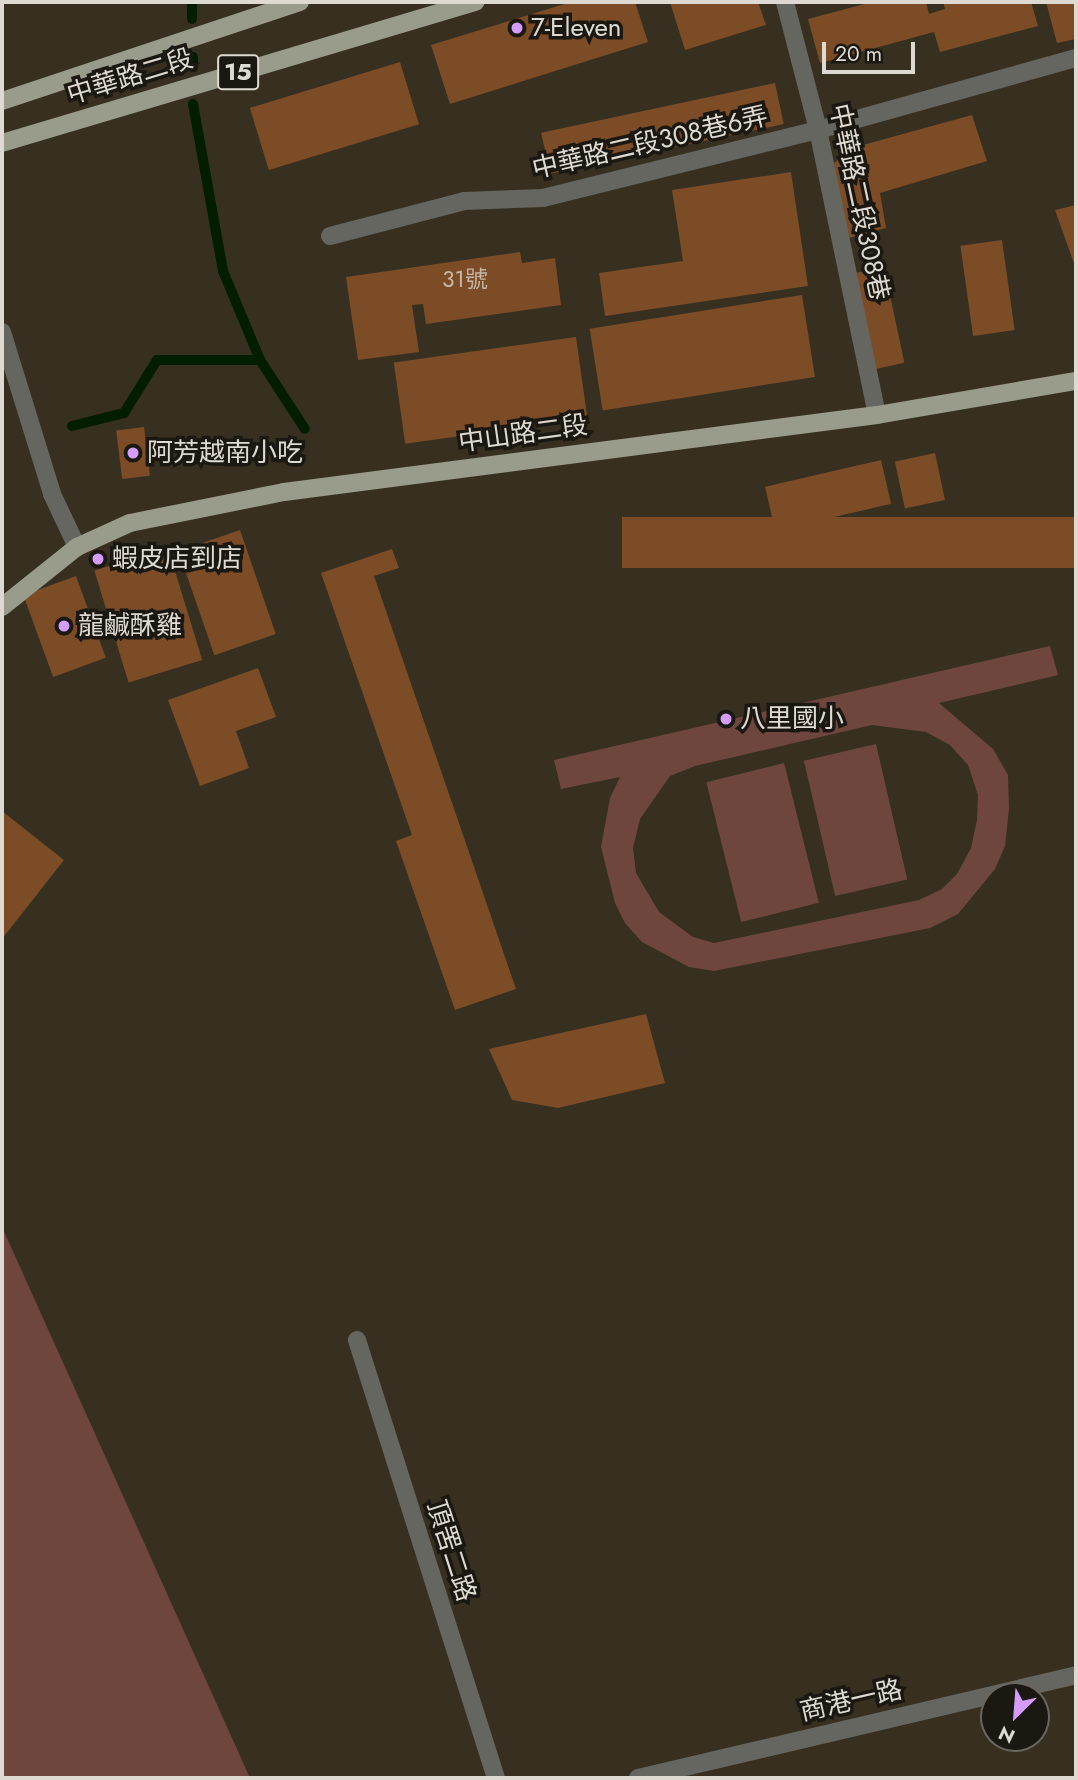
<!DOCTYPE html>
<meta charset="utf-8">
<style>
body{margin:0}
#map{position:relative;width:1078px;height:1780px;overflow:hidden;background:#373021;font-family:Jost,"Noto Sans TC",sans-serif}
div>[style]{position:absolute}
.green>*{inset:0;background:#6f463d;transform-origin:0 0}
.stream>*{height:10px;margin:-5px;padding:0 5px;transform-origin:5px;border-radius:5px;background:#031d00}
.building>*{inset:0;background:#7b4c25;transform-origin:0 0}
.minor>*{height:18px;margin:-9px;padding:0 9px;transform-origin:9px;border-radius:9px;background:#65665f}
.major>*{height:18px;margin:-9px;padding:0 9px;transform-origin:9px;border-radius:9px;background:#999b8b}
.dots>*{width:19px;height:19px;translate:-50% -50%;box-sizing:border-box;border:4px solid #1b1812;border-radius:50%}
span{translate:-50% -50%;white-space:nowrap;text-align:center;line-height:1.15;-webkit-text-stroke:7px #1b1812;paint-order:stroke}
.number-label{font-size:23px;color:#c6b6a6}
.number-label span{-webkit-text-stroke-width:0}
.shield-label span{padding:2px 5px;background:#1b1812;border:2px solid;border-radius:5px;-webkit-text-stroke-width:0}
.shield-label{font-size:24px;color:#dfdad1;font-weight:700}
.poi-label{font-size:26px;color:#dfdad1}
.left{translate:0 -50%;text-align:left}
.street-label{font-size:26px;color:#dfdad1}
.frame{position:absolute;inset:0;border:4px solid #dfdad1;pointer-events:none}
.north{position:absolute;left:980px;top:1682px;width:70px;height:70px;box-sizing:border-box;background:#1b1812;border:2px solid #69665e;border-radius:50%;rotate:205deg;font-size:19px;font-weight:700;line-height:28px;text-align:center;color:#dfdad1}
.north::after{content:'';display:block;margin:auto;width:24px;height:32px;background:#d49cfc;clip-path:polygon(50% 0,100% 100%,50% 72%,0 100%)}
.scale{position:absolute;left:822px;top:42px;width:93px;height:32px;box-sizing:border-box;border:4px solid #dfdad1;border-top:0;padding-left:9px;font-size:21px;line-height:24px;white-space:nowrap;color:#dfdad1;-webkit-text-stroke:5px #1b1812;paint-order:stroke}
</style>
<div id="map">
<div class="green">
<div style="clip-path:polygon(evenodd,1050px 646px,1058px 675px,939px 703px,993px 749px,1008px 775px,1009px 809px,1005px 846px,995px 869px,958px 914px,930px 928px,714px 971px,689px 967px,642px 942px,625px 923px,615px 903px,601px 847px,610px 798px,620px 777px,561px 789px,554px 760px,1050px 646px,872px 725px,926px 732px,950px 745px,968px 765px,978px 795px,977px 820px,971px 848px,957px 874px,942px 889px,919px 900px,714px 943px,693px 937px,659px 912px,636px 873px,633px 848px,640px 819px,670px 776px,695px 766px,872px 725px)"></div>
<div style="left:876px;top:744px;width:139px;height:74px;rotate:77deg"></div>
<div style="left:784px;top:763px;width:144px;height:80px;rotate:76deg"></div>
<div style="clip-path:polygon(2px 1227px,250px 1778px,2px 1778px)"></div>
</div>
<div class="stream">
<div style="left:192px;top:2px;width:17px;rotate:90deg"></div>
<div style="left:193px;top:57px;width:10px;rotate:90deg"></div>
<div style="left:193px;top:104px;width:170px;rotate:79.8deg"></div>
<div style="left:223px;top:271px;width:96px;rotate:67.4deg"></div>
<div style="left:72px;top:426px;width:54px;rotate:-14deg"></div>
<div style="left:124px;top:413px;width:62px;rotate:-58.1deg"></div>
<div style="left:157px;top:360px;width:103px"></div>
<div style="left:260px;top:360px;width:82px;rotate:56.9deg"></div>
</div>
<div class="building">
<div style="clip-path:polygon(571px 2px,635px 2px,648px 42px,450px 104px,431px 45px)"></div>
<div style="clip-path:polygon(670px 2px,758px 2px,766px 25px,685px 50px)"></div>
<div style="clip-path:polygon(872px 2px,926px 2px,929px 14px,945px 9px,943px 2px,1031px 2px,1038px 26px,940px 52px,934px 32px,820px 63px,808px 19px)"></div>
<div style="clip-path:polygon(1046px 2px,1076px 2px,1076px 39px,1057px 43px)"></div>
<div style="left:400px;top:62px;width:65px;height:157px;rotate:73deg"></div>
<div style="left:775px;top:83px;width:42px;height:239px;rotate:78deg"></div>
<div style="clip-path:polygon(972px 115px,987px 161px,880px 193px,886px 228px,845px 239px,834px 163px,852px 148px)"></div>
<div style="clip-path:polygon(791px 172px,808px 286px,605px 316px,599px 273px,683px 261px,672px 190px)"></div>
<div style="clip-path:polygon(1076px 205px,1076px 269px,1055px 210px)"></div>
<div style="left:1002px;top:240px;width:91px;height:42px;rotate:82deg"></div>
<div style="clip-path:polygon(520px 252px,522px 263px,555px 258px,561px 305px,426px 324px,423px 304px,412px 305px,419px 352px,358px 360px,346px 277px)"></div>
<div style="left:884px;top:267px;width:98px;height:33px;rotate:78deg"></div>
<div style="left:802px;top:295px;width:83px;height:215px;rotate:81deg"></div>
<div style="left:576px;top:337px;width:82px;height:184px;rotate:82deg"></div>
<div style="left:144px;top:427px;width:49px;height:28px;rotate:83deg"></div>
<div style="left:935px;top:453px;width:48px;height:41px;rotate:78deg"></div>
<div style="left:881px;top:460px;width:45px;height:119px;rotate:77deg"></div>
<div style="left:1076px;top:517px;width:51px;height:454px;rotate:90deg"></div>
<div style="left:240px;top:530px;width:110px;height:65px;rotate:71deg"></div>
<div style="left:168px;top:548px;width:117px;height:77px;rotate:73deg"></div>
<div style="clip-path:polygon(392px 549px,399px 568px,374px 576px,516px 989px,455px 1010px,396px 841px,412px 835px,321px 573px)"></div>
<div style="left:76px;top:576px;width:87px;height:56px;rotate:70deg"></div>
<div style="clip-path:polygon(258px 668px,276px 717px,236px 731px,249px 768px,200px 786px,168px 700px)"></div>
<div style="clip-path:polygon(2px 811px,64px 860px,2px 939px)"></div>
<div style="clip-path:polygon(646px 1014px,665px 1083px,558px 1108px,512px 1100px,489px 1049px)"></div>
</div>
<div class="minor">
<div style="left:785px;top:2px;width:132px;rotate:75.5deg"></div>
<div style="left:818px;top:130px;width:291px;rotate:78.3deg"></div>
<div style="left:330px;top:236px;width:138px;rotate:-14.6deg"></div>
<div style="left:464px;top:201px;width:79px;rotate:-2.2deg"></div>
<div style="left:543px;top:198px;width:283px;rotate:-13.9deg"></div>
<div style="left:818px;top:130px;width:268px;rotate:-15.6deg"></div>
<div style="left:2px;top:332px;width:170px;rotate:72.8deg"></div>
<div style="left:52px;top:494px;width:59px;rotate:64.7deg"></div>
<div style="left:357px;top:1340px;width:460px;rotate:72.4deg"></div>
<div style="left:638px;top:1778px;width:450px;rotate:-13.2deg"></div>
</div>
<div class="major">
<div style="left:2px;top:101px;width:314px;rotate:-18.4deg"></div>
<div style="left:2px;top:143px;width:494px;rotate:-16.6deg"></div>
<div style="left:2px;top:607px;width:96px;rotate:-38.7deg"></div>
<div style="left:77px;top:547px;width:58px;rotate:-24.4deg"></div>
<div style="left:130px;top:523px;width:157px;rotate:-11.4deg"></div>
<div style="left:284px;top:492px;width:598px;rotate:-7.4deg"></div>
<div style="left:877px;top:415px;width:202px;rotate:-9.7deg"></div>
</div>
<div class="dots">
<div style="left:517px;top:28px;background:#d49cfc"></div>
<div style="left:133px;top:453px;background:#d49cfc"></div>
<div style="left:98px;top:559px;background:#d49cfc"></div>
<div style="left:64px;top:626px;background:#d49cfc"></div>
<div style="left:726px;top:719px;background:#d49cfc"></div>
</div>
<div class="number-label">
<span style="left:465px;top:279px">31號</span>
</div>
<div class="shield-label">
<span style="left:238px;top:72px">15</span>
</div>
<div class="poi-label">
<span class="left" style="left:531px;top:28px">7-Eleven</span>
<span class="left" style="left:147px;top:453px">阿芳越南小吃</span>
<span class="left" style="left:112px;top:559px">蝦皮店到店</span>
<span class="left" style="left:78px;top:626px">龍鹹酥雞</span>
<span class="left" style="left:740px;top:719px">八里國小</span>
</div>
<div class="street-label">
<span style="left:130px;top:77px;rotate:-17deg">中華路二段</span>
<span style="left:650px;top:143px;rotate:-13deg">中華路二段308巷6弄</span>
<span style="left:859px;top:202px;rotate:78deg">中華路二段308巷</span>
<span style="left:523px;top:434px;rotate:-8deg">中山路二段</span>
<span style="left:451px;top:1551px;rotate:72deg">頂罟二路</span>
<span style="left:851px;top:1701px;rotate:-13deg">商港一路</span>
</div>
<div class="frame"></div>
<div class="north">N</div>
<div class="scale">20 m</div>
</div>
